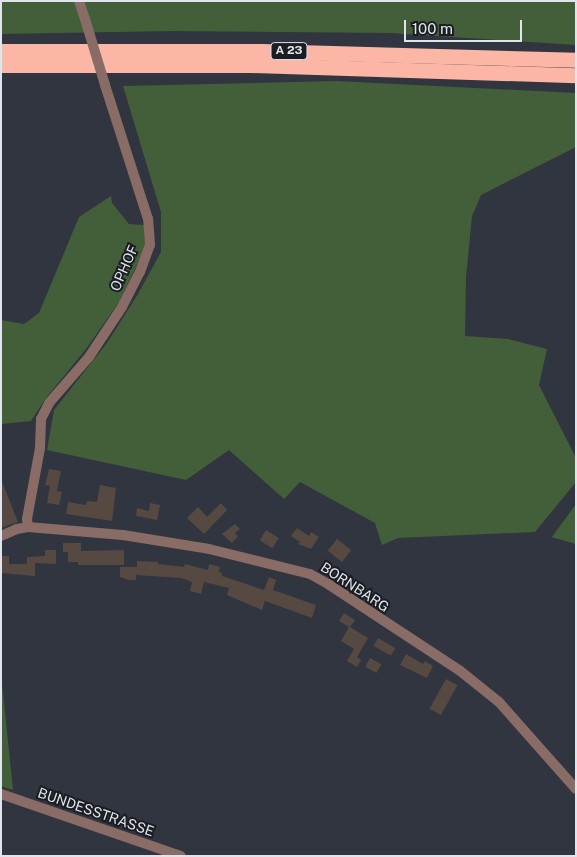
<!DOCTYPE html>
<style>
body{margin:0}
#map{position:relative;width:577px;height:857px;overflow:hidden;background:#303540;font-family:"Public Sans",sans-serif}
div>[style]{position:absolute}
.green>*{inset:0;background:#435f39}
.building>*{inset:0;background:#564941;transform-origin:0 0}
.minor>*{height:10px;margin:-5px;padding:0 5px;transform-origin:5px;border-radius:5px;background:#896c65}
.highway>*{height:15px;margin:-7.5px;padding:0 7.5px;transform-origin:7.5px;border-radius:7.5px;background:#fbb6a6}
.minor-bridge>*{height:10px;margin:-5px;padding:0 5px;transform-origin:5px;border-radius:5px;background:#896c65}
span{translate:-50% -50%;white-space:nowrap;text-align:center;line-height:1.15;-webkit-text-stroke:4px #1a1d22;paint-order:stroke}
.shield-label span{padding:1px 4px;background:#1a1d22;border:1px solid;border-radius:4px;-webkit-text-stroke-width:0}
.shield-label{font-size:12px;color:#e0e4eb;font-weight:700}
.street-label{font-size:14px;color:#e0e4eb}
.frame{position:absolute;inset:0;border:2px solid #e0e4eb;pointer-events:none}
.scale{position:absolute;left:404px;top:20px;width:118px;height:22px;box-sizing:border-box;border:2px solid #e0e4eb;border-top:0;padding-left:6px;font-size:15px;line-height:18px;white-space:nowrap;color:#e0e4eb;-webkit-text-stroke:4px #1a1d22;paint-order:stroke}
</style>
<div id="map">
<div class="green">
<div style="clip-path:polygon(1px 1px,576px 1px,576px 45px,390px 33px,171px 31px,1px 34px)"></div>
<div style="clip-path:polygon(336px 81px,576px 93px,576px 147px,481px 195px,472px 216px,466px 278px,465px 336px,508px 339px,547px 349px,539px 385px,576px 458px,576px 482px,535px 532px,398px 538px,382px 545px,375px 523px,300px 482px,284px 499px,229px 450px,186px 480px,47px 450px,54px 410px,107px 343px,138px 294px,161px 252px,161px 212px,123px 86px)"></div>
<div style="clip-path:polygon(111px 196px,112px 203px,129px 224px,144px 225px,145px 243px,140px 259px,119px 302px,86px 349px,46px 398px,31px 421px,1px 424px,1px 320px,24px 324px,39px 313px,79px 217px)"></div>
<div style="clip-path:polygon(576px 504px,576px 544px,551px 537px,552px 537px)"></div>
<div style="clip-path:polygon(1px 674px,13px 790px,1px 786px)"></div>
</div>
<div class="building">
<div style="clip-path:polygon(49px 469px,61px 471px,57px 491px,62px 492px,59px 505px,47px 503px,50px 486px,45px 485px)"></div>
<div style="clip-path:polygon(1px 479px,18px 522px,1px 528px)"></div>
<div style="clip-path:polygon(100px 485px,116px 488px,112px 521px,66px 514px,68px 502px,86px 505px,87px 501px,97px 502px)"></div>
<div style="clip-path:polygon(150px 503px,160px 505px,157px 520px,136px 516px,137px 508px,149px 511px)"></div>
<div style="clip-path:polygon(221px 503px,227px 510px,204px 534px,187px 518px,198px 507px,207px 517px)"></div>
<div style="clip-path:polygon(235px 524px,240px 529px,235px 533px,238px 536px,232px 543px,222px 534px)"></div>
<div style="clip-path:polygon(297px 528px,309px 536px,311px 532px,319px 537px,311px 549px,298px 544px,300px 542px,291px 536px)"></div>
<div style="left:266px;top:530px;width:15px;height:12px;rotate:32deg"></div>
<div style="left:337px;top:539px;width:18px;height:15px;rotate:38deg"></div>
<div style="clip-path:polygon(63px 543px,81px 543px,81px 551px,124px 550px,124px 565px,78px 565px,78px 562px,68px 562px,68px 552px,63px 552px)"></div>
<div style="clip-path:polygon(45px 550px,56px 550px,56px 564px,35px 563px,35px 576px,1px 573px,1px 556px,9px 556px,9px 564px,27px 564px,27px 557px,45px 556px)"></div>
<div style="clip-path:polygon(137px 561px,158px 562px,158px 564px,184px 567px,185px 564px,208px 570px,209px 564px,220px 567px,219px 572px,222px 573px,222px 576px,264px 590px,269px 577px,276px 580px,273px 590px,316px 605px,312px 618px,265px 601px,262px 610px,227px 595px,229px 588px,204px 582px,201px 594px,190px 591px,192px 582px,181px 578px,136px 575px,136px 580px,129px 580px,120px 577px,120px 567px,137px 567px)"></div>
<div style="clip-path:polygon(344px 613px,355px 620px,350px 627px,368px 638px,357px 657px,361px 660px,357px 667px,347px 661px,354px 649px,341px 641px,349px 627px,339px 621px)"></div>
<div style="left:378px;top:638px;width:20px;height:9px;rotate:30deg"></div>
<div style="clip-path:polygon(406px 654px,423px 664px,425px 661px,433px 666px,427px 678px,400px 665px)"></div>
<div style="left:370px;top:658px;width:13px;height:10px;rotate:29deg"></div>
<div style="left:446px;top:679px;width:13px;height:34px;rotate:29deg"></div>
</div>
<div class="minor">
<div style="left:79px;top:1px;width:19px;rotate:72deg"></div>
<div style="left:28px;top:527px;width:8px;rotate:-97deg"></div>
<div style="left:27px;top:519px;width:72px;rotate:-79.6deg"></div>
<div style="left:40px;top:448px;width:29px;rotate:-88deg"></div>
<div style="left:41px;top:419px;width:18px;rotate:-63deg"></div>
<div style="left:49px;top:403px;width:61px;rotate:-49deg"></div>
<div style="left:89px;top:357px;width:60px;rotate:-56.6deg"></div>
<div style="left:122px;top:307px;width:39px;rotate:-63deg"></div>
<div style="left:140px;top:272px;width:29px;rotate:-70deg"></div>
<div style="left:150px;top:245px;width:26px;rotate:-94deg"></div>
<div style="left:148px;top:219px;width:141px;rotate:-107.8deg"></div>
<div style="left:1px;top:536px;width:17px;rotate:-24deg"></div>
<div style="left:17px;top:529px;width:11px;rotate:-10deg"></div>
<div style="left:28px;top:527px;width:95px;rotate:4.8deg"></div>
<div style="left:123px;top:535px;width:87px;rotate:9.2deg"></div>
<div style="left:209px;top:549px;width:104px;rotate:13.9deg"></div>
<div style="left:310px;top:574px;width:21px;rotate:29deg"></div>
<div style="left:328px;top:584px;width:157px;rotate:33.3deg"></div>
<div style="left:459px;top:670px;width:51px;rotate:38.7deg"></div>
<div style="left:499px;top:702px;width:116px;rotate:48.5deg"></div>
<div style="left:1px;top:794px;width:190px;rotate:19deg"></div>
</div>
<div class="highway">
<div style="left:1px;top:51px;width:260px"></div>
<div style="left:261px;top:51px;width:315px;rotate:1.6deg"></div>
<div style="left:1px;top:65px;width:249px"></div>
<div style="left:250px;top:65px;width:326px;rotate:1.8deg"></div>
</div>
<div class="minor-bridge">
<div style="left:85px;top:19px;width:69px;rotate:73.1deg"></div>
</div>
<div class="shield-label">
<span style="left:289px;top:51px">A 23</span>
</div>
<div class="street-label">
<span style="left:124px;top:268px;rotate:-66deg">OPHOF</span>
<span style="left:355px;top:587px;rotate:33deg">BORNBARG</span>
<span style="left:96px;top:812px;rotate:19deg">BUNDESSTRASSE</span>
</div>
<div class="frame"></div>
<div class="scale">100 m</div>
</div>
